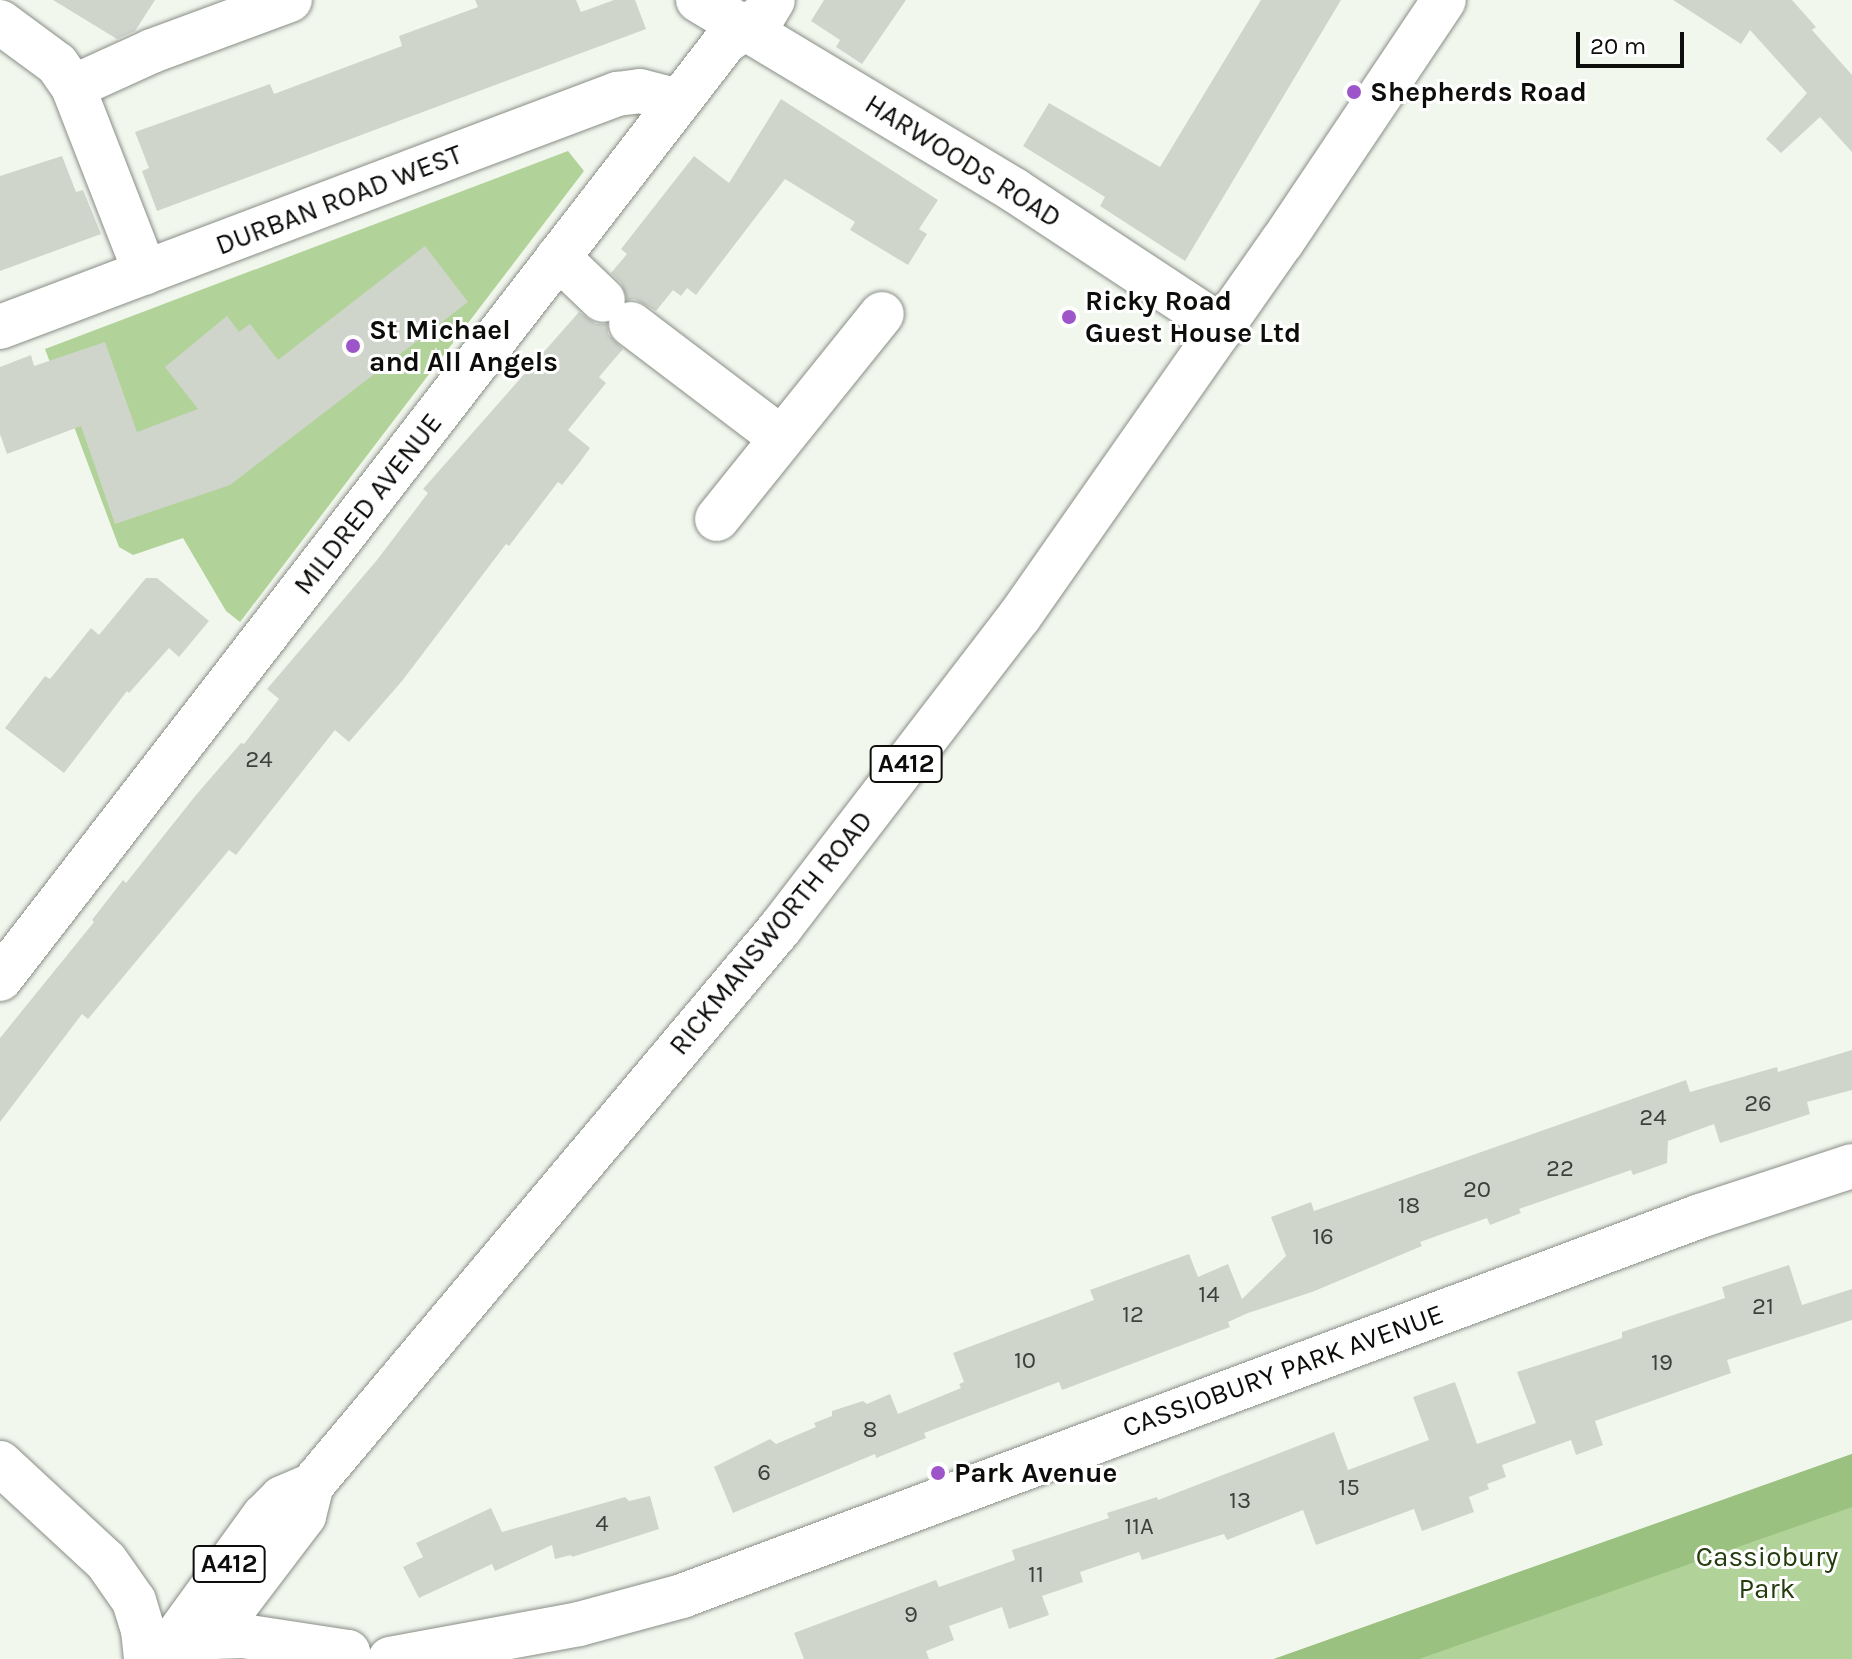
<!DOCTYPE html>
<style>
body{margin:0}
#map{position:relative;width:1852px;height:1659px;overflow:hidden;background:#f2f7ee;font-family:Karla,sans-serif}
div>[style]{position:absolute}
.green>*{inset:0;background:#b1d39a}
.forest>*{inset:0;background:#9ac17f}
.building>*{inset:0;background:#d0d5cc}
.roads{filter:drop-shadow(0 0 2px #898e86) drop-shadow(0 0 2px #898e86)}
.minor>*{height:44px;margin:-22px;padding:0 22px;transform-origin:22px;border-radius:22px;background:#fff}
.major>*{height:44px;margin:-22px;padding:0 22px;transform-origin:22px;border-radius:22px;background:#fff}
.dots>*{width:22px;height:22px;translate:-50% -50%;box-sizing:border-box;border:4px solid #fff;border-radius:50%}
span{translate:-50% -50%;white-space:nowrap;text-align:center;line-height:1.15;-webkit-text-stroke:6px #fff;paint-order:stroke}
.number-label{font-size:24px;color:#3e403b}
.number-label span{-webkit-text-stroke-width:0}
.shield-label span{padding:2px 6px;background:#fff;border:2px solid;border-radius:6px;-webkit-text-stroke-width:0}
.shield-label{font-size:26px;color:#0d0e0b;font-weight:700}
.poi-label{font-size:28px;color:#0d0e0b;font-weight:700}
.left{translate:0 -50%;text-align:left}
.street-label{font-size:28px;color:#0d0e0b}
.park-label{font-size:28px;color:#243d0e}
.scale{position:absolute;left:1576px;top:32px;width:108px;height:36px;box-sizing:border-box;border:4px solid #0d0e0b;border-top:0;padding-left:10px;font-size:24px;line-height:28px;white-space:nowrap;color:#0d0e0b;-webkit-text-stroke:6px #fff;paint-order:stroke}
</style>
<div id="map">
<div class="green">
<div style="clip-path:polygon(568px 151px,584px 171px,240px 622px,226px 611px,183px 538px,133px 555px,119px 547px,45px 349px)"></div>
<div style="clip-path:polygon(1852px 1454px,1852px 1659px,1274px 1659px,1409px 1611px)"></div>
</div>
<div class="forest">
<div style="clip-path:polygon(1852px 1454px,1852px 1507px,1419px 1659px,1274px 1659px)"></div>
</div>
<div class="building">
<div style="clip-path:polygon(53px 0,155px 0,135px 31px,117px 39px)"></div>
<div style="clip-path:polygon(475px 0,576px 0,581px 12px,614px 0,635px 0,646px 29px,157px 211px,142px 171px,149px 168px,135px 132px,270px 84px,274px 94px,402px 46px,399px 36px,478px 7px)"></div>
<div style="clip-path:polygon(824px 0,906px 0,862px 64px,836px 47px,840px 40px,811px 21px)"></div>
<div style="clip-path:polygon(1261px 0,1341px 0,1185px 261px,1100px 206px,1105px 197px,1023px 146px,1049px 103px,1160px 167px)"></div>
<div style="clip-path:polygon(1673px 0,1792px 0,1816px 27px,1812px 30px,1852px 75px,1852px 152px,1820px 117px,1781px 153px,1766px 139px,1807px 93px,1750px 30px,1741px 44px)"></div>
<div style="clip-path:polygon(781px 99px,938px 200px,919px 229px,927px 234px,908px 265px,850px 230px,855px 222px,785px 179px,696px 295px,687px 288px,681px 296px,673px 290px,656px 311px,635px 299px,627px 300px,621px 283px,611px 273px,627px 254px,621px 249px,694px 156px,729px 183px)"></div>
<div style="clip-path:polygon(62px 156px,76px 192px,83px 190px,101px 234px,0 271px,0 176px)"></div>
<div style="clip-path:polygon(425px 246px,468px 302px,230px 485px,115px 524px,81px 426px,7px 454px,0 434px,0 367px,31px 355px,34px 366px,105px 342px,137px 432px,198px 409px,165px 367px,227px 316px,239px 332px,250px 324px,278px 360px)"></div>
<div style="clip-path:polygon(579px 312px,596px 324px,607px 324px,608px 334px,623px 349px,599px 377px,606px 383px,568px 430px,590px 448px,580px 462px,562px 485px,558px 482px,509px 546px,506px 544px,402px 681px,349px 742px,335px 730px,236px 855px,229px 850px,88px 1019px,82px 1014px,0 1122px,0 1038px,94px 922px,92px 920px,123px 880px,126px 883px,196px 795px,241px 743px,244px 744px,279px 699px,267px 689px,377px 560px,428px 493px,423px 489px)"></div>
<div style="clip-path:polygon(146px 578px,157px 578px,209px 621px,179px 657px,169px 648px,129px 693px,127px 691px,64px 773px,5px 728px,45px 676px,50px 679px,91px 628px,99px 635px)"></div>
<div style="clip-path:polygon(1852px 1050px,1852px 1090px,1807px 1102px,1810px 1114px,1720px 1143px,1714px 1124px,1668px 1141px,1667px 1163px,1633px 1175px,1631px 1170px,1519px 1209px,1521px 1213px,1490px 1225px,1487px 1218px,1420px 1242px,1422px 1246px,1312px 1292px,1248px 1313px,1228px 1322px,1230px 1327px,1062px 1390px,1059px 1382px,924px 1433px,926px 1438px,876px 1458px,875px 1454px,733px 1513px,714px 1467px,770px 1439px,776px 1444px,816px 1427px,814px 1423px,832px 1416px,832px 1411px,863px 1401px,867px 1404px,890px 1394px,898px 1414px,961px 1388px,959px 1384px,964px 1382px,953px 1353px,1094px 1300px,1090px 1290px,1189px 1254px,1198px 1277px,1228px 1264px,1242px 1299px,1286px 1256px,1271px 1217px,1311px 1202px,1314px 1211px,1686px 1080px,1690px 1092px,1777px 1067px,1778px 1072px)"></div>
<div style="clip-path:polygon(1789px 1265px,1802px 1305px,1852px 1289px,1852px 1320px,1727px 1360px,1731px 1373px,1595px 1421px,1603px 1445px,1576px 1455px,1571px 1440px,1502px 1465px,1506px 1477px,1487px 1484px,1489px 1489px,1469px 1497px,1474px 1512px,1422px 1531px,1414px 1509px,1316px 1545px,1303px 1510px,1227px 1540px,1224px 1534px,1142px 1560px,1139px 1552px,1080px 1572px,1083px 1582px,1042px 1596px,1049px 1615px,1009px 1629px,1002px 1607px,949px 1626px,954px 1640px,926px 1651px,929px 1659px,804px 1659px,794px 1633px,936px 1580px,939px 1587px,1015px 1560px,1012px 1550px,1109px 1518px,1107px 1513px,1157px 1497px,1158px 1500px,1334px 1432px,1348px 1470px,1429px 1440px,1413px 1397px,1455px 1382px,1477px 1444px,1536px 1423px,1517px 1372px,1622px 1338px,1622px 1332px,1725px 1298px,1722px 1287px)"></div>
<div style="clip-path:polygon(650px 1496px,659px 1529px,572px 1557px,571px 1555px,555px 1559px,552px 1545px,495px 1571px,492px 1564px,419px 1598px,403px 1567px,423px 1557px,416px 1543px,491px 1508px,502px 1532px,625px 1497px,629px 1501px)"></div>
</div>
<div class="roads">
<div class="minor">
<div style="left:698px;top:0;width:369px;rotate:31deg"></div>
<div style="left:1014px;top:190px;width:250px;rotate:33.4deg"></div>
<div style="left:0;top:22px;width:71px;rotate:36.4deg"></div>
<div style="left:57px;top:64px;width:28px;rotate:55deg"></div>
<div style="left:73px;top:87px;width:199px;rotate:68.7deg"></div>
<div style="left:73px;top:87px;width:87px;rotate:-24.5deg"></div>
<div style="left:152px;top:51px;width:147px;rotate:-20.3deg"></div>
<div style="left:558px;top:257px;width:62px;rotate:43.7deg"></div>
<div style="left:631px;top:324px;width:188px;rotate:37.2deg"></div>
<div style="left:0;top:327px;width:660px;rotate:-20.69deg"></div>
<div style="left:617px;top:94px;width:23px;rotate:-7deg"></div>
<div style="left:640px;top:91px;width:40px;rotate:14.4deg"></div>
<div style="left:717px;top:519px;width:263px;rotate:-51.2deg"></div>
<div style="left:0;top:979px;width:1185px;rotate:-52.27deg"></div>
<div style="left:725px;top:42px;width:47px;rotate:-34.7deg"></div>
<div style="left:764px;top:15px;width:17px;rotate:-59deg"></div>
<div style="left:0;top:1463px;width:144px;rotate:42.8deg"></div>
<div style="left:106px;top:1561px;width:49px;rotate:55deg"></div>
<div style="left:134px;top:1601px;width:30px;rotate:73deg"></div>
<div style="left:143px;top:1630px;width:29px;rotate:84deg"></div>
<div style="left:165px;top:1653px;width:51px;rotate:-18.4deg"></div>
<div style="left:213px;top:1637px;width:30px;rotate:-2deg"></div>
<div style="left:243px;top:1636px;width:106px;rotate:8.7deg"></div>
<div style="left:348px;top:1652px;width:7px;rotate:90deg"></div>
<div style="left:390px;top:1659px;width:192px;rotate:-10.5deg"></div>
<div style="left:579px;top:1624px;width:107px;rotate:-15.2deg"></div>
<div style="left:682px;top:1596px;width:1087px;rotate:-20.47deg"></div>
<div style="left:1700px;top:1216px;width:160px;rotate:-18.2deg"></div>
</div>
<div class="major">
<div style="left:228px;top:1616px;width:126px;rotate:-52.8deg"></div>
<div style="left:304px;top:1516px;width:30px;rotate:-76deg"></div>
<div style="left:160px;top:1659px;width:177px;rotate:-54deg"></div>
<div style="left:264px;top:1516px;width:25px;rotate:-45deg"></div>
<div style="left:282px;top:1498px;width:33px;rotate:-23deg"></div>
<div style="left:312px;top:1485px;width:729px;rotate:-49.95deg"></div>
<div style="left:781px;top:927px;width:391px;rotate:-52.5deg"></div>
<div style="left:1019px;top:617px;width:458px;rotate:-55deg"></div>
<div style="left:1282px;top:242px;width:291px;rotate:-56.2deg"></div>
</div>
</div>
<div class="dots">
<div style="left:1354px;top:92px;background:#9e55c9"></div>
<div style="left:1069px;top:317px;background:#9e55c9"></div>
<div style="left:353px;top:346px;background:#9e55c9"></div>
<div style="left:938px;top:1473px;background:#9e55c9"></div>
</div>
<div class="number-label">
<span style="left:259px;top:760px">24</span>
<span style="left:1758px;top:1104px">26</span>
<span style="left:1653px;top:1118px">24</span>
<span style="left:1560px;top:1169px">22</span>
<span style="left:1477px;top:1190px">20</span>
<span style="left:1409px;top:1206px">18</span>
<span style="left:1323px;top:1237px">16</span>
<span style="left:1209px;top:1295px">14</span>
<span style="left:1763px;top:1307px">21</span>
<span style="left:1133px;top:1315px">12</span>
<span style="left:1025px;top:1361px">10</span>
<span style="left:1662px;top:1363px">19</span>
<span style="left:870px;top:1430px">8</span>
<span style="left:764px;top:1473px">6</span>
<span style="left:1349px;top:1488px">15</span>
<span style="left:1240px;top:1501px">13</span>
<span style="left:602px;top:1524px">4</span>
<span style="left:1139px;top:1527px">11A</span>
<span style="left:1036px;top:1575px">11</span>
<span style="left:911px;top:1615px">9</span>
</div>
<div class="shield-label">
<span style="left:906px;top:764px">A412</span>
<span style="left:229px;top:1564px">A412</span>
</div>
<div class="poi-label">
<span class="left" style="left:1370px;top:92px">Shepherds Road</span>
<span class="left" style="left:1085px;top:317px">Ricky Road<br>Guest House Ltd</span>
<span class="left" style="left:369px;top:346px">St Michael<br>and All Angels</span>
<span class="left" style="left:954px;top:1473px">Park Avenue</span>
</div>
<div class="street-label">
<span style="left:963px;top:161px;rotate:32deg">HARWOODS ROAD</span>
<span style="left:339px;top:200px;rotate:-21deg">DURBAN ROAD WEST</span>
<span style="left:368px;top:504px;rotate:-52deg">MILDRED AVENUE</span>
<span style="left:771px;top:933px;rotate:-51deg">RICKMANSWORTH ROAD</span>
<span style="left:1283px;top:1371px;rotate:-20deg">CASSIOBURY PARK AVENUE</span>
</div>
<div class="park-label">
<span style="left:1767px;top:1573px">Cassiobury<br>Park</span>
</div>
<div class="scale">20 m</div>
</div>
